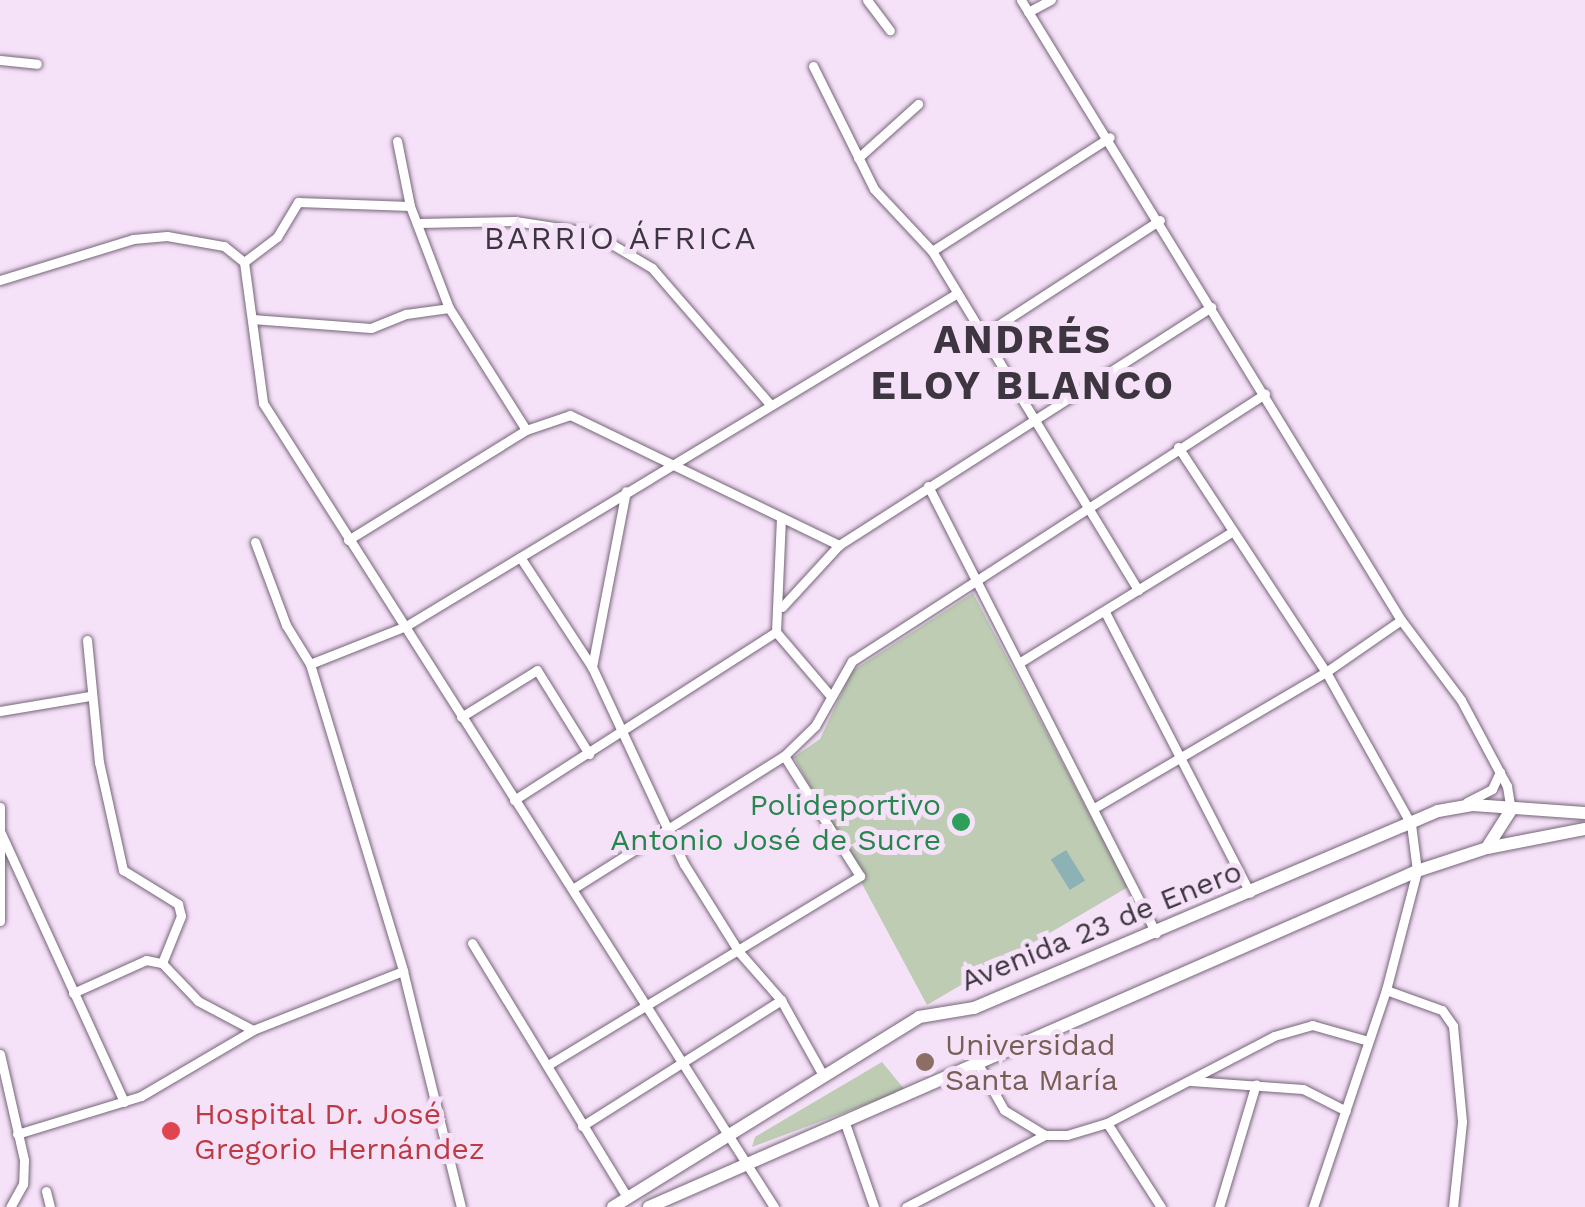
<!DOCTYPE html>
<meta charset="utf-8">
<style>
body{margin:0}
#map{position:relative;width:1585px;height:1207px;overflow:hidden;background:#f5e1f8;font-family:"Work Sans",sans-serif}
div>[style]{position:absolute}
.green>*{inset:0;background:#bdccb3}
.water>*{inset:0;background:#8db2b6;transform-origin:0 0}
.roads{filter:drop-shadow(0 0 2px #766579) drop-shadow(0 0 2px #766579)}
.minor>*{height:9px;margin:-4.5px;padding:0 4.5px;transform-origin:4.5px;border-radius:4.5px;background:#fff}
.secondary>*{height:12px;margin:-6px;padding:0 6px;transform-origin:6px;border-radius:6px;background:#fff}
.dots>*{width:28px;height:28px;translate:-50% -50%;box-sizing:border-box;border:5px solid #f5e1f8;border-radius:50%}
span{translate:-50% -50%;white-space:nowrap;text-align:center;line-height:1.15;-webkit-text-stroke:10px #f5e1f8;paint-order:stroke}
.leisure-label{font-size:30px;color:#27864d}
.right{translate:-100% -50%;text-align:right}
.street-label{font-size:30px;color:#3d353f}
.education-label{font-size:30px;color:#785e54}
.left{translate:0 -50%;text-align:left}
.health-label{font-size:30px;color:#be3a42}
.neighbourhood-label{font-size:32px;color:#3d353f;letter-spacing:2.5px}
.district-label{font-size:40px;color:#3d353f;font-weight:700;letter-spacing:2.5px}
</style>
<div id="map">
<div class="green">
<div style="clip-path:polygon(973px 593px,1128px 887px,927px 1005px,794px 757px,820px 739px,852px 671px)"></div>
<div style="clip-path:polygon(882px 1062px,905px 1090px,752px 1147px,755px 1137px)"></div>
</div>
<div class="water">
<div style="left:1066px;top:850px;width:36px;height:18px;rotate:58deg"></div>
</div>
<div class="roads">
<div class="minor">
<div style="left:867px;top:0;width:38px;rotate:53deg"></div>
<div style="left:1021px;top:0;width:727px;rotate:58.5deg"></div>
<div style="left:1401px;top:620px;width:100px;rotate:53.1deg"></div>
<div style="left:1461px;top:700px;width:98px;rotate:61.9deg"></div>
<div style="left:1507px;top:786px;width:24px;rotate:81deg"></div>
<div style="left:1028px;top:12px;width:26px;rotate:-28deg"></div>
<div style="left:0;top:60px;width:37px;rotate:6deg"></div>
<div style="left:813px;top:66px;width:137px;rotate:63.6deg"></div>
<div style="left:874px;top:189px;width:85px;rotate:46.9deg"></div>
<div style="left:932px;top:251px;width:397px;rotate:58.7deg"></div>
<div style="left:397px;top:141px;width:66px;rotate:78.7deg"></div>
<div style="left:410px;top:206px;width:109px;rotate:69.1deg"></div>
<div style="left:449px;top:308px;width:144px;rotate:57.7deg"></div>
<div style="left:858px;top:158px;width:81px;rotate:-42deg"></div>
<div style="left:419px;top:223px;width:96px;rotate:-1.2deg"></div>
<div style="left:515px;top:221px;width:79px;rotate:8.7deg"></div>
<div style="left:593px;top:233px;width:69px;rotate:30.7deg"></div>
<div style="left:652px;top:268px;width:180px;rotate:49.1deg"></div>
<div style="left:932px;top:251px;width:211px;rotate:-32.6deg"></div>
<div style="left:244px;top:262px;width:41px;rotate:-37.1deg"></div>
<div style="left:277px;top:237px;width:41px;rotate:-59deg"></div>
<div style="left:298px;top:202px;width:112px;rotate:2deg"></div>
<div style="left:0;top:280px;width:139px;rotate:-17.1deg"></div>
<div style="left:133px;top:239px;width:34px;rotate:-5deg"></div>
<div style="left:167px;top:236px;width:58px;rotate:10deg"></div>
<div style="left:224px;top:246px;width:26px;rotate:39deg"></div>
<div style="left:244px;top:262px;width:142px;rotate:82.3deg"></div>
<div style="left:263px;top:403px;width:953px;rotate:57.56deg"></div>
<div style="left:252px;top:319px;width:119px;rotate:4.3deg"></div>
<div style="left:371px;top:328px;width:38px;rotate:-22deg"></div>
<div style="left:406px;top:314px;width:43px;rotate:-7.9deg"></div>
<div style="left:983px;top:335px;width:211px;rotate:-33deg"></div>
<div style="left:1178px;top:447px;width:269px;rotate:56.7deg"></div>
<div style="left:1326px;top:672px;width:174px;rotate:60.8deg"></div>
<div style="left:1411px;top:824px;width:47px;rotate:82.7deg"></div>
<div style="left:1417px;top:871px;width:123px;rotate:104.6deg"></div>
<div style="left:1386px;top:990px;width:229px;rotate:108.6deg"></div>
<div style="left:928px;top:486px;width:502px;rotate:62.98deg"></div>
<div style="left:348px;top:540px;width:209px;rotate:-31.7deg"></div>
<div style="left:526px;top:430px;width:46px;rotate:-18.8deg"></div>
<div style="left:570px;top:415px;width:299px;rotate:25.8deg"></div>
<div style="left:255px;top:542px;width:89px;rotate:69.5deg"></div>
<div style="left:286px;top:625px;width:46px;rotate:58.4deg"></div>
<div style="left:310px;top:664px;width:321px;rotate:73.1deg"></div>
<div style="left:403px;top:971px;width:243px;rotate:76.2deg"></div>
<div style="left:520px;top:557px;width:131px;rotate:56.8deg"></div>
<div style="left:592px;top:667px;width:217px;rotate:65deg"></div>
<div style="left:684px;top:864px;width:104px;rotate:58deg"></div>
<div style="left:739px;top:952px;width:64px;rotate:48.8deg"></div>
<div style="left:781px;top:1000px;width:86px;rotate:60.8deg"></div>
<div style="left:782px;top:607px;width:84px;rotate:-47.4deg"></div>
<div style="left:839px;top:545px;width:442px;rotate:-32.6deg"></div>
<div style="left:1105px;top:612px;width:316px;rotate:62.7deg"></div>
<div style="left:776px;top:632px;width:82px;rotate:49.5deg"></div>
<div style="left:87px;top:640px;width:123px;rotate:84.4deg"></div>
<div style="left:99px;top:762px;width:111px;rotate:77.5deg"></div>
<div style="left:123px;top:870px;width:65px;rotate:31.7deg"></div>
<div style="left:178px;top:904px;width:12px;rotate:76deg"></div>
<div style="left:181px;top:916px;width:51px;rotate:112deg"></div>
<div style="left:1022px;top:661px;width:246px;rotate:-31.6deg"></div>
<div style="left:310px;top:664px;width:103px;rotate:-21.6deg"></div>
<div style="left:406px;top:626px;width:642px;rotate:-31.12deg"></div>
<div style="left:592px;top:667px;width:179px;rotate:-79.1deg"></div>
<div style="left:0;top:711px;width:91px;rotate:-9.5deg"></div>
<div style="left:461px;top:717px;width:89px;rotate:-31.7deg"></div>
<div style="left:537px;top:670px;width:99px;rotate:58.2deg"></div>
<div style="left:514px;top:800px;width:311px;rotate:-32.7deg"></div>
<div style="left:776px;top:632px;width:114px;rotate:-87.5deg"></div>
<div style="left:1467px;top:802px;width:28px;rotate:-27deg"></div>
<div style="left:1492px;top:789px;width:19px;rotate:-65deg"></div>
<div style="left:0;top:807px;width:114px;rotate:90deg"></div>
<div style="left:1094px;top:808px;width:269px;rotate:-30.4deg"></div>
<div style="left:1326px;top:672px;width:91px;rotate:-34.7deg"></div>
<div style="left:0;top:831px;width:298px;rotate:65.4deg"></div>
<div style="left:574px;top:888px;width:248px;rotate:-32.2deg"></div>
<div style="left:784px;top:756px;width:43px;rotate:-44.1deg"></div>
<div style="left:815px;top:726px;width:75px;rotate:-60.4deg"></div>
<div style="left:852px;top:661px;width:492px;rotate:-32.9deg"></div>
<div style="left:472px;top:943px;width:298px;rotate:58.6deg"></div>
<div style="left:1386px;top:990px;width:59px;rotate:19.7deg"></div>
<div style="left:1442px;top:1010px;width:19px;rotate:55deg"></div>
<div style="left:1453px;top:1026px;width:96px;rotate:84.6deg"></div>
<div style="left:1462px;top:1122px;width:85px;rotate:96deg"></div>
<div style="left:73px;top:993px;width:80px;rotate:-24.3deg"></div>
<div style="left:146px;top:960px;width:16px;rotate:11deg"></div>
<div style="left:162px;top:963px;width:52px;rotate:46.5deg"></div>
<div style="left:198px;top:1001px;width:62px;rotate:27.8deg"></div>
<div style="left:0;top:1054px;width:109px;rotate:77.2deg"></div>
<div style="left:24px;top:1160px;width:24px;rotate:92deg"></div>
<div style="left:23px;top:1184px;width:26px;rotate:119deg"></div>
<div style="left:978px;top:1064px;width:53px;rotate:60.5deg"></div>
<div style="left:1004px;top:1110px;width:48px;rotate:31.4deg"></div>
<div style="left:1045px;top:1135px;width:22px"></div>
<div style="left:1067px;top:1135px;width:42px;rotate:-16.7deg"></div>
<div style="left:1107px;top:1123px;width:188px;rotate:-27.5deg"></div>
<div style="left:1274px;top:1036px;width:40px;rotate:-16deg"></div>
<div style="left:1312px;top:1025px;width:55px;rotate:15.8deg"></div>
<div style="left:548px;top:1065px;width:365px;rotate:-31.2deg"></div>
<div style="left:860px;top:876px;width:142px;rotate:-122.3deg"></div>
<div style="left:1191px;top:1081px;width:112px;rotate:4.1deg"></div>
<div style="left:1303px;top:1089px;width:48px;rotate:27.1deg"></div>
<div style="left:1107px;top:1123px;width:100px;rotate:57.3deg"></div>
<div style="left:582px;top:1126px;width:236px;rotate:-32.3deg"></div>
<div style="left:846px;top:1126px;width:86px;rotate:70.9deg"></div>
<div style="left:17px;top:1134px;width:130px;rotate:-17deg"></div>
<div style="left:141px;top:1096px;width:130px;rotate:-30.5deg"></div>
<div style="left:253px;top:1030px;width:161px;rotate:-21.5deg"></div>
<div style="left:46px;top:1191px;width:16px;rotate:76deg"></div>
<div style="left:906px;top:1207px;width:157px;rotate:-27.4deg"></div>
<div style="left:1219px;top:1207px;width:128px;rotate:-73.3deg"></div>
</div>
<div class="secondary">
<div style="left:1488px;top:846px;width:43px;rotate:-57.4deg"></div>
<div style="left:613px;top:1207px;width:360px;rotate:-31.8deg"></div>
<div style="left:919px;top:1017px;width:56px;rotate:-9.3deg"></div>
<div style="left:974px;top:1008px;width:504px;rotate:-23deg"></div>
<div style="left:1438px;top:811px;width:36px;rotate:-10deg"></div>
<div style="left:1473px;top:805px;width:112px;rotate:4.1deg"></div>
<div style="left:649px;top:1207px;width:838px;rotate:-23.63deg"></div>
<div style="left:1417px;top:871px;width:74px;rotate:-18.2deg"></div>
<div style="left:1487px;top:848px;width:100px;rotate:-11deg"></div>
</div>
</div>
<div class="dots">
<div style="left:961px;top:822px;background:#2e9e5b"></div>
<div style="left:925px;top:1062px;background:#8d6e63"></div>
<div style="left:171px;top:1131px;background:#e0444e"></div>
</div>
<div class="leisure-label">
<span class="right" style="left:941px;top:822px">Polideportivo<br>Antonio José de Sucre</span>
</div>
<div class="street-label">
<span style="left:1101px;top:926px;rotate:-22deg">Avenida 23 de Enero</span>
</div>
<div class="education-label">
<span class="left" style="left:945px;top:1062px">Universidad<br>Santa María</span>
</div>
<div class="health-label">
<span class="left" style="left:194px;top:1131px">Hospital Dr. José<br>Gregorio Hernández</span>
</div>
<div class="neighbourhood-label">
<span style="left:621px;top:238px">BARRIO ÁFRICA</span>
</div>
<div class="district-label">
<span style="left:1023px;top:363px">ANDRÉS<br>ELOY BLANCO</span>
</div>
</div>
